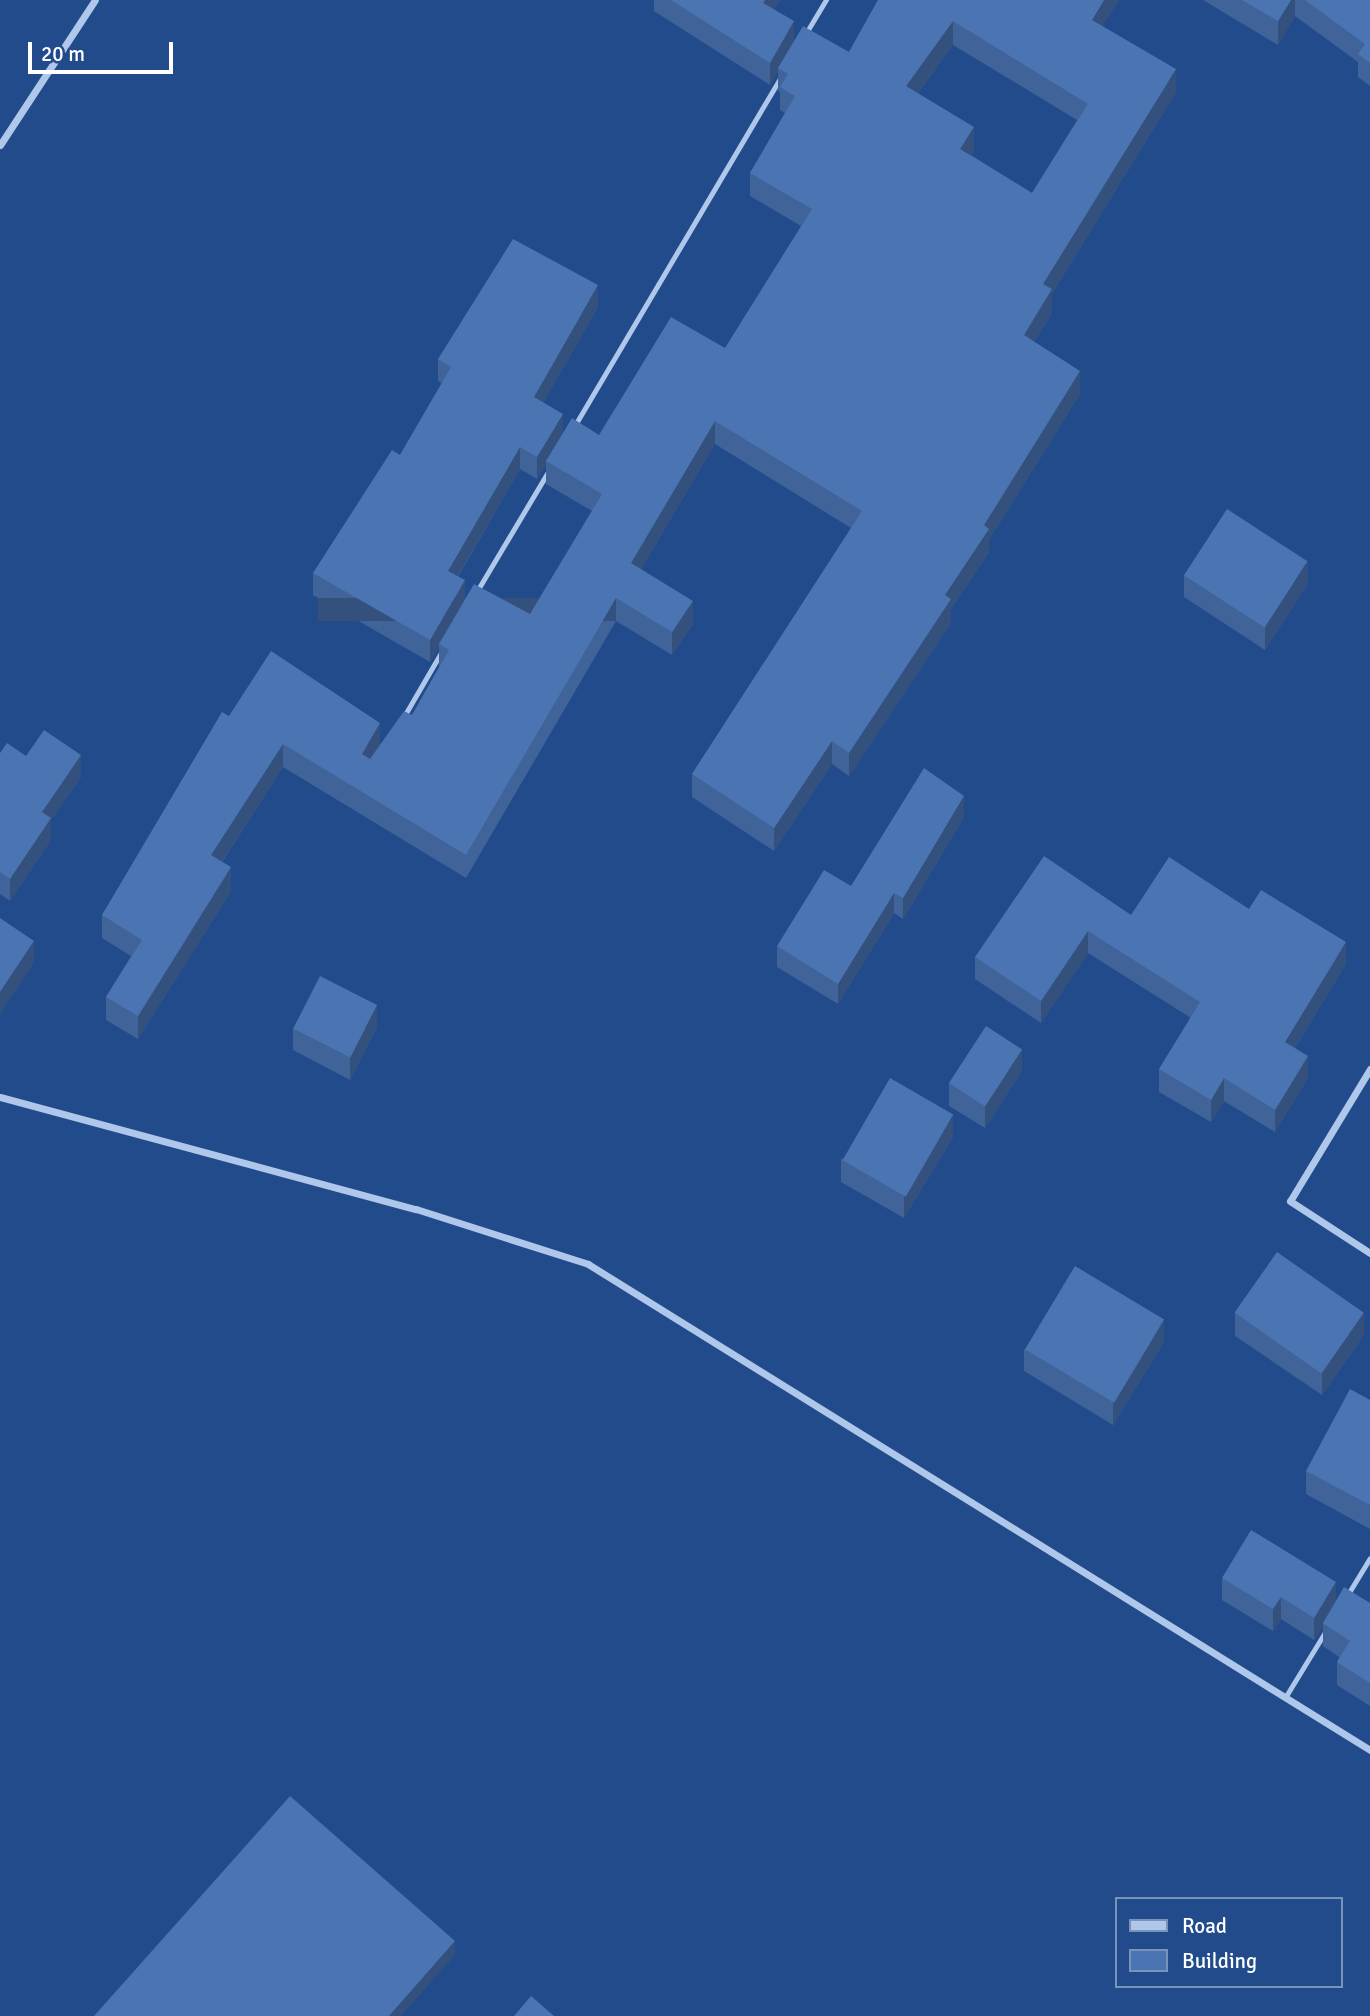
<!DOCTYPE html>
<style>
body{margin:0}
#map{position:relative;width:1370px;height:2016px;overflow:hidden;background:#214b8b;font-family:Signika,sans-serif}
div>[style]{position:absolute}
.service>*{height:5px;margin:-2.5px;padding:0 2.5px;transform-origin:2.5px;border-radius:2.5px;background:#aec7eb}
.minor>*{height:7px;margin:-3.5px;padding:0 3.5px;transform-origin:3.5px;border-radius:3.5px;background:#aec7eb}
.wall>*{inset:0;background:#406499}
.shaded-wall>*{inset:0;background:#34517d;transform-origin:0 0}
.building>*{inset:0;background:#4a74b2;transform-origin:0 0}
span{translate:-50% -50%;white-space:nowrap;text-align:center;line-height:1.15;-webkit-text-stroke:5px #214b8b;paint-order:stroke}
.legend{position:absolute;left:1115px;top:1897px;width:228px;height:91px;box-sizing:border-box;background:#214b8b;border:2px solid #7a93b9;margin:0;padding:9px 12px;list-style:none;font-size:21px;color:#fff}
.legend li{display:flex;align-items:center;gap:14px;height:35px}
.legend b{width:35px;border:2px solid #7a93b9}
.scale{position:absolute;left:28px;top:42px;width:145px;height:32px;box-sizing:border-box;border:4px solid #fff;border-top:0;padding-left:9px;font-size:21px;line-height:24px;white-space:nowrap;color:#fff;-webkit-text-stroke:5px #214b8b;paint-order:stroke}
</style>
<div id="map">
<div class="service">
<div style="left:806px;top:33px;width:39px;rotate:-59deg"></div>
<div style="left:575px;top:425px;width:407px;rotate:-59.4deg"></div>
<div style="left:477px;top:591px;width:141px;rotate:-59.2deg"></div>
<div style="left:403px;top:718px;width:78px;rotate:-59.8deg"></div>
<div style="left:1348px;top:1594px;width:42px;rotate:-58.6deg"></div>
<div style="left:1286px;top:1696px;width:75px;rotate:-58.6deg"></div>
</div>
<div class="minor">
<div style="left:0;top:145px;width:173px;rotate:-56.8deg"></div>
<div style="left:1370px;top:1069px;width:154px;rotate:121.2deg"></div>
<div style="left:1290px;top:1201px;width:95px;rotate:33deg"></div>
<div style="left:0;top:1097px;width:431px;rotate:15.1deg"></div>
<div style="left:416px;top:1209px;width:181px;rotate:17.7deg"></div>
<div style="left:588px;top:1264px;width:921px;rotate:31.86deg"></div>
</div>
<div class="wall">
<div style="clip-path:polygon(evenodd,654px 0,780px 0,774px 9px,794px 41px,849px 52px,878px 0,1119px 0,1102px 26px,1176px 92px,1052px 294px,1052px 313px,1034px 342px,1080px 394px,989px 540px,989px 552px,951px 609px,951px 623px,849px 776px,832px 764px,774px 851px,692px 797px,692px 774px,851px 528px,715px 444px,641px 569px,693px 624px,672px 655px,616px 621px,466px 878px,283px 767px,222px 862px,231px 891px,138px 1039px,106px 1020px,106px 997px,131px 956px,102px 938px,102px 915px,229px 716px,380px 745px,412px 715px,439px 667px,439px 646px,430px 662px,313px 595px,313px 573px,400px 455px,442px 383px,438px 381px,438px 359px,598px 307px,543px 403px,563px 434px,599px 435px,725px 348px,801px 226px,750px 196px,750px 173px,785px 113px,780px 110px,780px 92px,778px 91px,778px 70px,770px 85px,654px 11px,654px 0,953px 45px,1077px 120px,1032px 193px,971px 155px,974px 150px,918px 93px,953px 45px,654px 0,546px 464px,546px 484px,592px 511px,530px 614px,465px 600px,458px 577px,520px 469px,537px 479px,546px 464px)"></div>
<div style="clip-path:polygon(1203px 0,1370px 0,1370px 86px,1358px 77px,1358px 62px,1295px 16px,1278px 45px)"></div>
<div style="clip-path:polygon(1184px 575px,1308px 583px,1265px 650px,1184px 597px)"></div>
<div style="clip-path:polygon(0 753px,26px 756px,81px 777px,51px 820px,51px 840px,10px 901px,0 894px)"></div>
<div style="clip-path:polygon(964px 817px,903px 919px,894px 913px,838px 1004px,777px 967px,777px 946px,851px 886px)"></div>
<div style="clip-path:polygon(1249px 909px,1346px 964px,1295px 1048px,1308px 1078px,1275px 1132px,1224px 1101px,1211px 1122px,1159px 1092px,1159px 1069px,1191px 1018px,1088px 953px,1041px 1023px,975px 979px,975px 957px,1131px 915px)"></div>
<div style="clip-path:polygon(377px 1027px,350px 1080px,293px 1050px,293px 1028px)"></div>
<div style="clip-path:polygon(1022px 1071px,985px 1128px,949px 1106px,949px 1083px)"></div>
<div style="clip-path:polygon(953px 1137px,904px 1218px,841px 1182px,841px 1159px)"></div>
<div style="clip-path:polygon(1235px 1313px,1364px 1335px,1322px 1395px,1235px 1336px)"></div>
<div style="clip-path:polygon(1164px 1342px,1113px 1425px,1024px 1371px,1024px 1349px)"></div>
<div style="clip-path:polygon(1370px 1400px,1370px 1529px,1306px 1494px,1306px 1471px)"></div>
<div style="clip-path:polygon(1222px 1578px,1336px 1601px,1370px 1603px,1370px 1706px,1337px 1685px,1337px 1662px,1339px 1657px,1323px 1646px,1323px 1626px,1314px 1640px,1281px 1619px,1273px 1631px,1222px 1600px)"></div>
</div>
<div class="shaded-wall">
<div style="clip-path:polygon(765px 0,780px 0,763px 25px,763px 3px)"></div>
<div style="clip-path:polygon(1104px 0,1119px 0,1092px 43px,1092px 20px)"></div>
<div style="clip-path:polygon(1291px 0,1295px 0,1295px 16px,1278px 45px,1278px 21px)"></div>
<div style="clip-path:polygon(794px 21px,794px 43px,778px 68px,778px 70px,770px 85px,770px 63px)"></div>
<div style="clip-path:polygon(953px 21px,953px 45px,906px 109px,906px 86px)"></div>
<div style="clip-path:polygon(1176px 69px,1176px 92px,1052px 294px,1052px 313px,1024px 358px,1024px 335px,1043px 284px)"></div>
<div style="clip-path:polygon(974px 127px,974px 150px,960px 172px,960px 149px)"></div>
<div style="clip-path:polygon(598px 285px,598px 307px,534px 419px,534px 397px)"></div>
<div style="clip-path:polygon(1080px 371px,1080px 394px,989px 540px,989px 552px,951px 609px,951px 623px,849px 776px,849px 753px,945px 595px,984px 525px)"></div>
<div style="clip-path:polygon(563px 414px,563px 436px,546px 461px,546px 464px,537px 479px,537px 457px)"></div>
<div style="clip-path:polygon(715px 421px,715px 444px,631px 586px,631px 563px)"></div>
<div style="clip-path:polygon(520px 447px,520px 469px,448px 593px,448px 571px)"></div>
<div style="clip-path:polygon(1308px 561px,1308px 583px,1265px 650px,1265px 627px)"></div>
<div style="clip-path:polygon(465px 580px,465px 602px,439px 644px,439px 646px,430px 662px,430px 640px)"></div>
<div style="left:616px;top:598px;width:23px;height:298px;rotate:90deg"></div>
<div style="clip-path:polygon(693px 601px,693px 624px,672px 655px,672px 632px)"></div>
<div style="clip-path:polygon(380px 723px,380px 746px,362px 777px,362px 754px)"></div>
<div style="clip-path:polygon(832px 741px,832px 764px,774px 851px,774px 828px)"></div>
<div style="clip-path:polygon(283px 744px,283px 767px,211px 878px,211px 855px)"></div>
<div style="clip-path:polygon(81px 755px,81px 777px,51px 820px,51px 840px,10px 901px,10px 879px,42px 812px)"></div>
<div style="clip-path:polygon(964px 796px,964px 817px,903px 919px,903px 898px)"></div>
<div style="clip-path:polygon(231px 867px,231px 891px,138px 1039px,138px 1016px)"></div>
<div style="clip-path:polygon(894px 893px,894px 913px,838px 1004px,838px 984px)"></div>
<div style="clip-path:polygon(1088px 931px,1088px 953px,1041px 1023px,1041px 1001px)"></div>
<div style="clip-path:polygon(34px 941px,34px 963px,0 1014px,0 992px)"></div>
<div style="clip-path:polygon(1346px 942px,1346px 964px,1285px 1064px,1285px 1042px)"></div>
<div style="clip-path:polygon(377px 1005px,377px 1027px,350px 1080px,350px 1058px)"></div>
<div style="clip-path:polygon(1022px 1049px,1022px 1071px,985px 1128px,985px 1106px)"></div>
<div style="clip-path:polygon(1308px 1056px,1308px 1078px,1275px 1132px,1275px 1110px)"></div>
<div style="clip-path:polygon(1224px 1078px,1224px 1101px,1211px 1122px,1211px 1100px)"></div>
<div style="clip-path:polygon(953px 1115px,953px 1137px,904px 1218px,904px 1196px)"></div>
<div style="clip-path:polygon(1364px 1312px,1364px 1335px,1322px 1395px,1322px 1373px)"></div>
<div style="clip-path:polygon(1164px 1320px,1164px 1342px,1113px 1425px,1113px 1403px)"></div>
<div style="clip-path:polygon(1336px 1582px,1336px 1605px,1323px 1623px,1323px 1626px,1314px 1640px,1314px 1618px)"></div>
<div style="clip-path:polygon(1281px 1597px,1281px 1619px,1273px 1631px,1273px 1609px)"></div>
<div style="clip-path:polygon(455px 1941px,455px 1955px,401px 2016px,389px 2016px)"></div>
</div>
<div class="building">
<div style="clip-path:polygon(671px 0,765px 0,763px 3px,794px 21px,770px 63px)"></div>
<div style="clip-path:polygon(evenodd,878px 0,1104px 0,1092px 20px,1176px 69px,1043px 284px,1052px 289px,1024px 335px,1080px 371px,984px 525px,989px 529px,945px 595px,951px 599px,849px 753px,832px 741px,774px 828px,692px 774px,862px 511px,715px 421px,631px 563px,693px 601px,672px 632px,616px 598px,466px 855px,283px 744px,211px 855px,231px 867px,138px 1016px,106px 997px,142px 940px,102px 915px,222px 712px,229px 716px,271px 651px,380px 723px,362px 754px,370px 759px,404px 711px,412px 715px,449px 650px,439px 644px,474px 584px,530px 614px,602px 494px,546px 461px,572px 418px,599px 435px,671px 317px,725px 348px,812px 209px,750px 173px,795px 96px,780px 87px,788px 74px,778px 68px,803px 26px,849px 52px,878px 0,953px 21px,1088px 104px,1032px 193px,960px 149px,974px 127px,906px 86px,953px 21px)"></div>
<div style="clip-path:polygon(1242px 0,1291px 0,1278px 21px)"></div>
<div style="clip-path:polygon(1305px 0,1370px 0,1370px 63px,1358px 54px,1365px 44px)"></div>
<div style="clip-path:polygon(513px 239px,598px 285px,534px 397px,563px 414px,537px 457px,520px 447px,448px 571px,465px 580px,430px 640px,313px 573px,392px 450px,400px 455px,451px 367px,438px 359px)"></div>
<div style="left:1227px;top:509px;width:96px;height:79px;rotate:33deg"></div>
<div style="clip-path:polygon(44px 730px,81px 755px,42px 812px,51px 818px,10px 879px,0 872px,0 753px,7px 743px,26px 756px)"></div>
<div style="clip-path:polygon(924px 768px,964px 796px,903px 898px,894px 893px,838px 984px,777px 946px,824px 870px,851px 886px)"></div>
<div style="clip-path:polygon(1044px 856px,1131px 915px,1169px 857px,1249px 909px,1261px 890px,1346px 942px,1285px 1042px,1308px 1056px,1275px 1110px,1224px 1078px,1211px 1100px,1159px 1069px,1200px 1002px,1088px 931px,1041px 1001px,975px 957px)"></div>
<div style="clip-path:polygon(0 918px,34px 941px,0 992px)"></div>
<div style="left:320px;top:976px;width:64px;height:59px;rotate:27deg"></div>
<div style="left:986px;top:1026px;width:43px;height:68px;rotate:33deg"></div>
<div style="left:890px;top:1078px;width:73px;height:95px;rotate:30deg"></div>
<div style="left:1277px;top:1252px;width:106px;height:74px;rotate:35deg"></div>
<div style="left:1075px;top:1266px;width:104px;height:97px;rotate:31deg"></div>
<div style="clip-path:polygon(1350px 1389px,1370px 1400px,1370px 1505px,1306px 1471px)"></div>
<div style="clip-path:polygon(1251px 1530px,1336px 1582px,1314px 1618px,1281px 1597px,1273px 1609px,1222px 1578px)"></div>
<div style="clip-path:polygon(1344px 1587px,1370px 1603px,1370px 1683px,1337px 1662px,1350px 1641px,1323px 1623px)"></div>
<div style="clip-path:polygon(290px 1796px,455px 1941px,389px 2016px,94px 2016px)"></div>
<div style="clip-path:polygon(531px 1996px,554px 2016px,514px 2016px)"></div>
</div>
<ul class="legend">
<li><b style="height:9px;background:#aec7eb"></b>Road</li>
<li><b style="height:19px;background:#4a74b2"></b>Building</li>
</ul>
<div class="scale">20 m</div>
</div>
